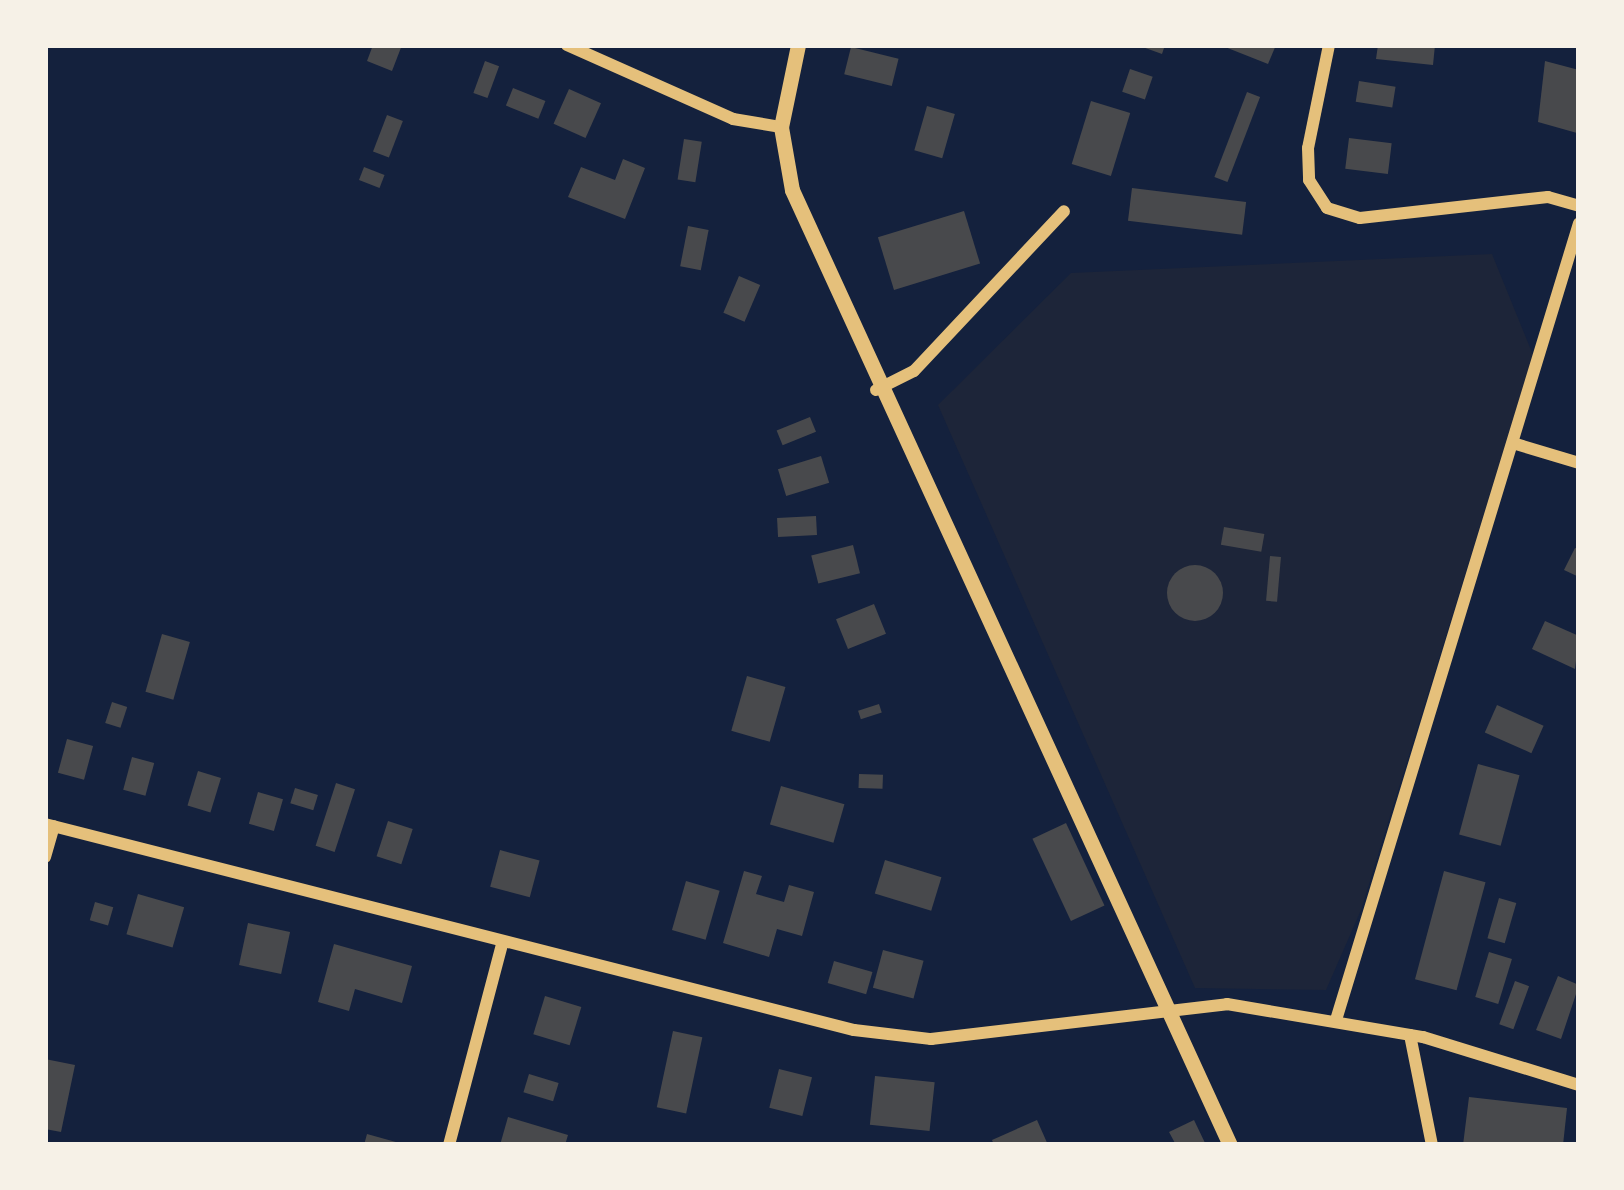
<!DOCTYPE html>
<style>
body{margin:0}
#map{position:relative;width:1624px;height:1190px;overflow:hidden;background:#14213d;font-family:Commissioner,sans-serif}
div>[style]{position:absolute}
.green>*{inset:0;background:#1d2539}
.building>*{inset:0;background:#48494c;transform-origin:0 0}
.round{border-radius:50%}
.minor>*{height:12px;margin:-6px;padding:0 6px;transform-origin:6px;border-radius:6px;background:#e5c07b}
.tertiary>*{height:15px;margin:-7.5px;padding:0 7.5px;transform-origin:7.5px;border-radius:7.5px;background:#e5c07b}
span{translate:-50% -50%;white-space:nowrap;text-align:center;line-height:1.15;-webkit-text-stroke:12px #f6f1e7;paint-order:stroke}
.frame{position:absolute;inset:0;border:48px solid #f6f1e7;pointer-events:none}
</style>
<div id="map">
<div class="green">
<div style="clip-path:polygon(1492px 254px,1533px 355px,1361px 910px,1326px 990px,1195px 988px,938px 405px,1071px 273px)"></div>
</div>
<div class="building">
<div style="clip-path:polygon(373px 45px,402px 45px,392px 71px,367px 61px)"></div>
<div style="clip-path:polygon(1137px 45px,1165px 45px,1162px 54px)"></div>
<div style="clip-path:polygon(1220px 45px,1276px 45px,1268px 64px)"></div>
<div style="clip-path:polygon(1378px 45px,1435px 45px,1433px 65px,1376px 59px)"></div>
<div style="left:851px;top:47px;width:49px;height:28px;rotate:14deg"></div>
<div style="left:485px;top:61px;width:15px;height:34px;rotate:20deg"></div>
<div style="clip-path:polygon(1545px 61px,1579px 70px,1577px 133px,1538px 122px)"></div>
<div style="left:1130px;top:69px;width:24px;height:24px;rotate:19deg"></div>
<div style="left:1359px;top:81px;width:37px;height:21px;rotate:9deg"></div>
<div style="left:513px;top:88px;width:35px;height:19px;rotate:22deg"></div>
<div style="left:569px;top:89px;width:35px;height:38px;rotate:24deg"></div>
<div style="left:1247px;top:92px;width:14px;height:91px;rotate:21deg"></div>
<div style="left:1091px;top:101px;width:41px;height:66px;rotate:17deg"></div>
<div style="left:927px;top:106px;width:29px;height:46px;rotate:16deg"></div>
<div style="left:387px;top:115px;width:17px;height:39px;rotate:21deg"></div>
<div style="left:1349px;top:138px;width:43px;height:31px;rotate:7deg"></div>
<div style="left:684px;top:139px;width:18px;height:41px;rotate:9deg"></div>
<div style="clip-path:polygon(623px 159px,645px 168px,625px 219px,568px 197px,581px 167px,615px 180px)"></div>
<div style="left:364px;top:167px;width:22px;height:14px;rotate:21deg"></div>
<div style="left:1132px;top:188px;width:115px;height:33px;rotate:7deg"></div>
<div style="left:964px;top:211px;width:55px;height:90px;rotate:73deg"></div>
<div style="left:688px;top:226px;width:21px;height:41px;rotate:11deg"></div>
<div style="left:739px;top:276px;width:23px;height:40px;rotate:23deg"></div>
<div style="left:810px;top:417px;width:16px;height:36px;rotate:68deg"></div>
<div style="left:821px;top:456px;width:28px;height:45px;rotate:73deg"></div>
<div style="left:816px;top:516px;width:19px;height:39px;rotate:87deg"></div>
<div style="left:1224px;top:527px;width:41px;height:18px;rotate:10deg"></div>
<div style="left:853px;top:545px;width:29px;height:43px;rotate:76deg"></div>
<div style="clip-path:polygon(1575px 548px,1579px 549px,1579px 577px,1564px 570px)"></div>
<div style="left:1270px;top:556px;width:11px;height:45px;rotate:5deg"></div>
<div class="round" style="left:1167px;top:565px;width:56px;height:56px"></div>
<div style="left:874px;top:604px;width:32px;height:41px;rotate:68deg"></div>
<div style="clip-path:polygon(1545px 621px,1579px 636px,1575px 669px,1532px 649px)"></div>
<div style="left:162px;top:634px;width:29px;height:60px;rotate:16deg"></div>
<div style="left:747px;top:676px;width:40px;height:57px;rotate:16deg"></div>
<div style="left:112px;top:702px;width:16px;height:22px;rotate:18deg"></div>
<div style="left:879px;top:704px;width:9px;height:22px;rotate:72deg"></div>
<div style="left:1497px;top:705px;width:51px;height:30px;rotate:24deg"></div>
<div style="left:67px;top:739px;width:27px;height:35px;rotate:15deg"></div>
<div style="left:132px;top:757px;width:23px;height:34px;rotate:15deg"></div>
<div style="left:1478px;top:764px;width:43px;height:73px;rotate:15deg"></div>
<div style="left:198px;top:771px;width:24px;height:36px;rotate:17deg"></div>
<div style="left:859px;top:774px;width:24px;height:14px;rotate:2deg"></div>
<div style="left:336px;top:783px;width:20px;height:66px;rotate:18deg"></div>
<div style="left:781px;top:786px;width:66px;height:40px;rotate:16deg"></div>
<div style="left:295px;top:788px;width:24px;height:16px;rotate:17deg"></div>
<div style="left:258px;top:792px;width:26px;height:33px;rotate:16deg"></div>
<div style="left:388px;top:821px;width:26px;height:37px;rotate:18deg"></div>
<div style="left:1066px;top:823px;width:91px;height:37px;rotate:65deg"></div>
<div style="left:500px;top:850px;width:41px;height:38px;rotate:15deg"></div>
<div style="left:885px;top:860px;width:59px;height:35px;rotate:17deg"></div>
<div style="clip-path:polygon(744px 871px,762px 876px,756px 894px,784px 902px,789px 885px,814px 892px,802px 936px,777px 929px,769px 957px,723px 943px)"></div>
<div style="left:1444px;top:871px;width:43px;height:112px;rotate:15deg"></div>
<div style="left:686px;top:881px;width:35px;height:51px;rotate:16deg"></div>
<div style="left:138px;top:894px;width:48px;height:42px;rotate:16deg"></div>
<div style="left:1499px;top:898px;width:18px;height:42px;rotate:16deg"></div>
<div style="left:95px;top:902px;width:19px;height:19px;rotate:16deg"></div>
<div style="left:248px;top:923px;width:43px;height:43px;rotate:12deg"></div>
<div style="clip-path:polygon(334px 944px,412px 966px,402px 1003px,355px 989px,349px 1011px,318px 1002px)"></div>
<div style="left:883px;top:950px;width:42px;height:39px;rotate:15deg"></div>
<div style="left:1489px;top:952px;width:24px;height:47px;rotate:17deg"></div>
<div style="left:834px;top:961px;width:40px;height:23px;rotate:16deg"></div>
<div style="clip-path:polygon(1558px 976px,1579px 985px,1561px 1039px,1536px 1030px)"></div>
<div style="left:1515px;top:981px;width:15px;height:46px;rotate:20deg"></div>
<div style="left:545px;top:996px;width:38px;height:40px;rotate:17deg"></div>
<div style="left:673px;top:1031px;width:30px;height:78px;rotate:12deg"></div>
<div style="clip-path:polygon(45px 1059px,75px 1065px,61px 1132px,45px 1129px)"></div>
<div style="left:779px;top:1069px;width:34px;height:40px;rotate:14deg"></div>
<div style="left:529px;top:1074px;width:31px;height:19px;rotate:17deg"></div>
<div style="left:875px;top:1076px;width:60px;height:49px;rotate:6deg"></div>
<div style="clip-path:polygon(1469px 1097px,1567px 1108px,1563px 1145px,1463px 1145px)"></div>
<div style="clip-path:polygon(508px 1117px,568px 1135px,565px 1145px,500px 1145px)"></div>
<div style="clip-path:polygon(1037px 1120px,1048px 1145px,994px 1145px,992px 1140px)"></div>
<div style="clip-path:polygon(1194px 1120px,1206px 1145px,1176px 1145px,1169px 1132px)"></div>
<div style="clip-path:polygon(367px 1134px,403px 1144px,403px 1145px,364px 1145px)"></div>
</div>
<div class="minor">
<div style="left:567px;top:45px;width:182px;rotate:24deg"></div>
<div style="left:733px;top:119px;width:49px;rotate:9.5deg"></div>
<div style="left:1329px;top:45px;width:105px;rotate:101.5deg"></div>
<div style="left:1308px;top:148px;width:32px;rotate:88deg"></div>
<div style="left:1309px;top:180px;width:33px;rotate:57deg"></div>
<div style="left:1327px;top:208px;width:34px;rotate:17deg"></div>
<div style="left:1360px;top:218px;width:189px;rotate:-6.4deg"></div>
<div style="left:1548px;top:197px;width:32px;rotate:16deg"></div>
<div style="left:876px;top:390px;width:42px;rotate:-26.6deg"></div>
<div style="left:914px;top:371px;width:219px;rotate:-46.8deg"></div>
<div style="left:1516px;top:444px;width:66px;rotate:16.8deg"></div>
<div style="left:45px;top:824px;width:835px;rotate:14.29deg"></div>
<div style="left:854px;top:1030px;width:78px;rotate:6.7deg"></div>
<div style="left:931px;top:1039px;width:298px;rotate:-6.7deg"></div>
<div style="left:1227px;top:1004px;width:199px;rotate:9.6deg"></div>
<div style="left:1423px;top:1037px;width:163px;rotate:17.1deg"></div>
<div style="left:45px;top:857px;width:32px;rotate:-74deg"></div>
<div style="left:1336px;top:1020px;width:833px;rotate:-73.04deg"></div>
<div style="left:1410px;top:1035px;width:112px;rotate:78.7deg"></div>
<div style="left:449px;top:1145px;width:207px;rotate:-75.2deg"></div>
</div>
<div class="tertiary">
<div style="left:798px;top:45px;width:84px;rotate:101.7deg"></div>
<div style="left:781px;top:127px;width:64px;rotate:80.1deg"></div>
<div style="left:792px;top:190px;width:1051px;rotate:65.36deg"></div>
</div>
<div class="frame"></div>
</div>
